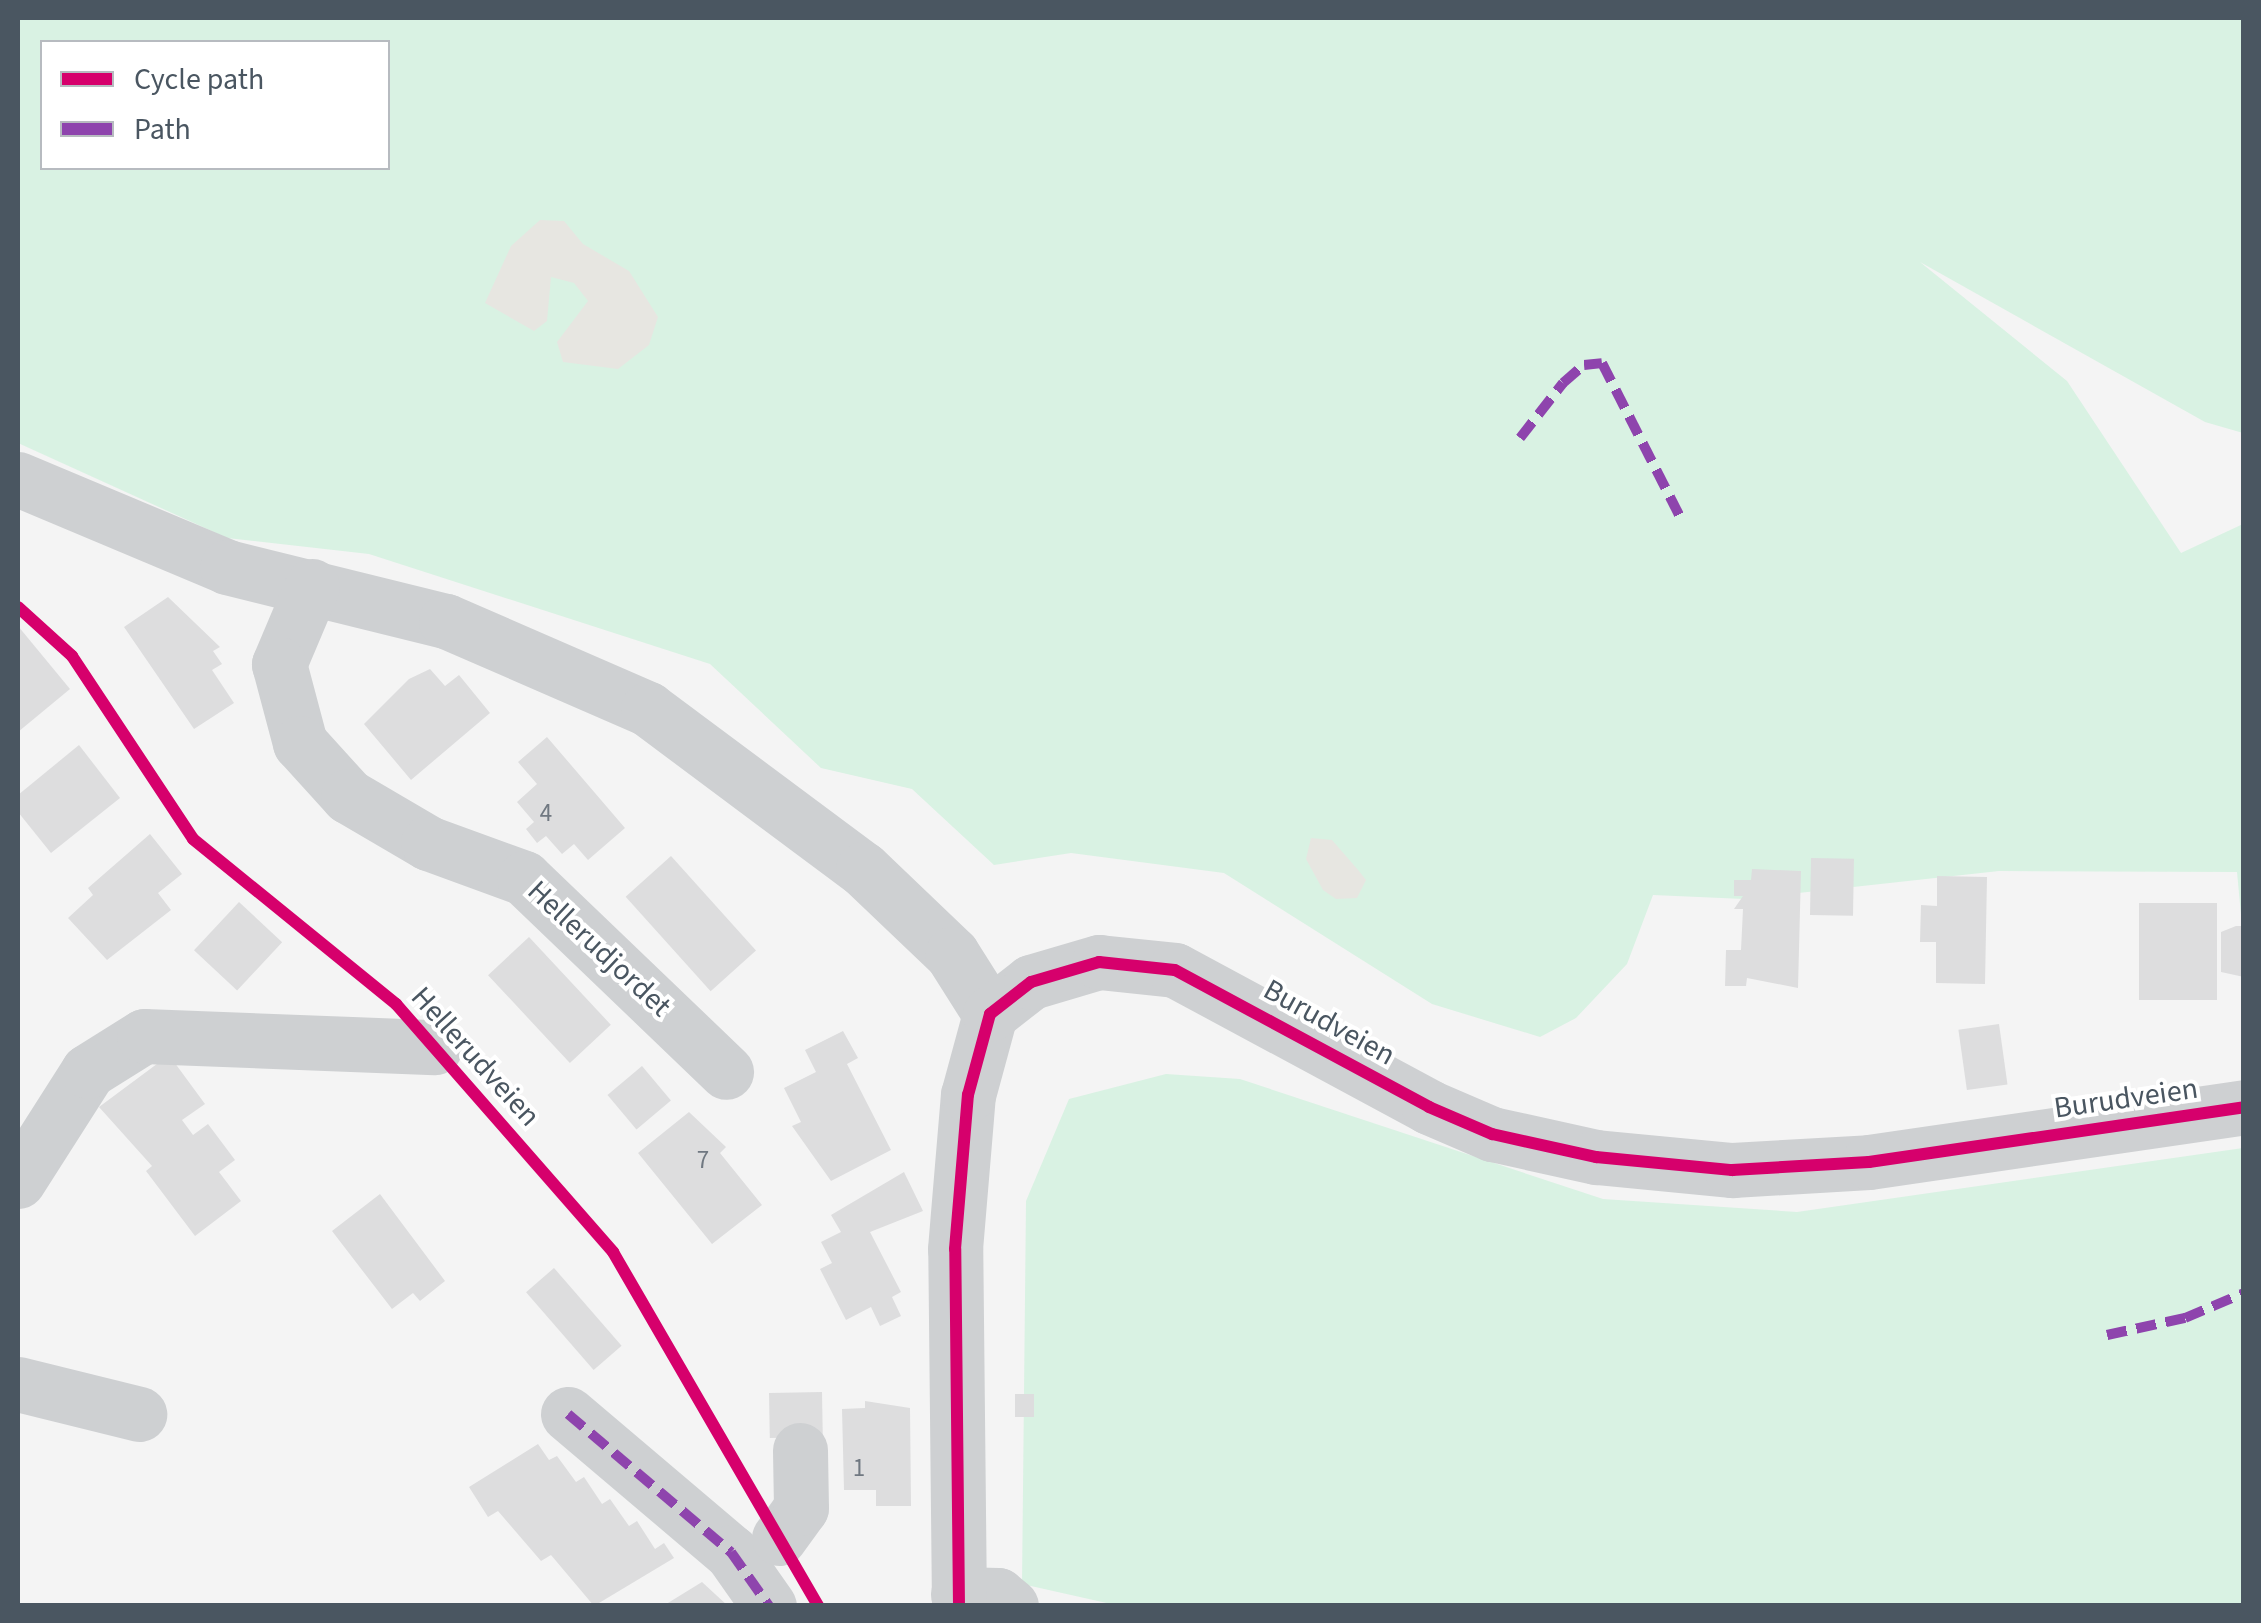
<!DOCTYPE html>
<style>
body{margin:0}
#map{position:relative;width:2261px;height:1623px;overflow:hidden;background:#f4f4f4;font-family:"Source Sans 3",sans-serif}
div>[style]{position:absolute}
.green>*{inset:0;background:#d9f2e3}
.sand>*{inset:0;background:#e7e6e1}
.building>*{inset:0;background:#ddddde;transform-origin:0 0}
.minor>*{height:55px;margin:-27.5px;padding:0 27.5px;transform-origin:27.5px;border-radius:27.5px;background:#ced0d2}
.quiet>*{height:10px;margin-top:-5px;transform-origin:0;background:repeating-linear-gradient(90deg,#8e44ad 0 20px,transparent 0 30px)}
.cycleway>*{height:12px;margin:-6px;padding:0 6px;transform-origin:6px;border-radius:6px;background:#d6006c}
span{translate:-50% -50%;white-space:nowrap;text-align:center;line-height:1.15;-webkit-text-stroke:8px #fff;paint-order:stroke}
.number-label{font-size:25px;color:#707881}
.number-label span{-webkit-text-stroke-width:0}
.street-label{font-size:30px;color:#4a5661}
.frame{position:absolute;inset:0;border:20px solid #4a5661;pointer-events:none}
.legend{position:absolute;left:40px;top:40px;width:350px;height:130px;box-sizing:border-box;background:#fff;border:2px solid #b7bbc0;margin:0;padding:12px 18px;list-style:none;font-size:30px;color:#4a5661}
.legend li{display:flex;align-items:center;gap:20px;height:50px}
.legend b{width:50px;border:2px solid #b7bbc0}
</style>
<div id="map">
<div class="green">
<div style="clip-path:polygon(evenodd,18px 18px,2243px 18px,2243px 433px,2205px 422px,1920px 262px,2067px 381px,2181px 553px,2243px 524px,2243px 936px,2237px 872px,1999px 871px,1744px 899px,1653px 895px,1627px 964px,1576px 1018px,1540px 1037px,1432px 1004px,1224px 873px,1071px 853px,994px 865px,912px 789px,821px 768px,710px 664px,369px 554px,227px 538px,18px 443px,18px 18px,42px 42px,388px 42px,388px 168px,42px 168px,42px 42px)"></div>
<div style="clip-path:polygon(1166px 1074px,1240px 1079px,1603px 1199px,1797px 1212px,2243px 1148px,2243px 1605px,1120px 1606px,1022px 1584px,1026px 1201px,1069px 1099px)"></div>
</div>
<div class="sand">
<div style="clip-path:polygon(540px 220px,564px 221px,583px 244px,629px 271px,658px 317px,649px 345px,618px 369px,563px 362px,557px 342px,588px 301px,574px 283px,551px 277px,547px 321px,534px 331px,485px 303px,511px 246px)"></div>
<div style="clip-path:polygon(1311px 838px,1332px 840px,1359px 871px,1366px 880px,1357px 898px,1336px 899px,1323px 890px,1306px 859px)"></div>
</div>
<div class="building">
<div style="clip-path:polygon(168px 597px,220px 647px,213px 651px,222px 664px,212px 670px,234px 703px,194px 729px,124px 627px)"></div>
<div style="clip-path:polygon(18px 626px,70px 689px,18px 732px)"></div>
<div style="clip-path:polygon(430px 669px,445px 686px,459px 675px,490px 713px,411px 780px,364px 724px,409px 679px)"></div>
<div style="clip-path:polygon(547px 737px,625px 828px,588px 860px,574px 844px,562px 854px,546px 836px,537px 843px,526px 829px,534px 822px,517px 802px,537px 784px,518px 762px)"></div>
<div style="clip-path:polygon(79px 745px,120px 798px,51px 853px,18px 812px,18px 795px)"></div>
<div style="clip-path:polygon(150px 834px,182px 874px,158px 893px,171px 910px,107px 960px,68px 918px,93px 895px,88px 888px)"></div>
<div style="left:671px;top:856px;width:127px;height:61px;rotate:48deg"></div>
<div style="left:1811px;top:858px;width:43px;height:57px;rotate:1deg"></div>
<div style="clip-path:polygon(1752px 869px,1801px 871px,1798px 988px,1747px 978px,1746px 986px,1725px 986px,1726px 950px,1741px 950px,1743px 909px,1734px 909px,1743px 896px,1734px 896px,1734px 880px,1751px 880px)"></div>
<div style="clip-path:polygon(1937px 876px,1987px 877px,1985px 984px,1936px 983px,1936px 942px,1920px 942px,1921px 905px,1937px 906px)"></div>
<div style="left:239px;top:902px;width:59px;height:66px;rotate:43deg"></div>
<div style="left:2139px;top:903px;width:78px;height:97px"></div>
<div style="clip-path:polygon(2236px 926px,2244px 926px,2244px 977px,2221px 972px,2221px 932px)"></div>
<div style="left:529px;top:937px;width:120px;height:56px;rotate:47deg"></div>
<div style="left:1999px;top:1024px;width:61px;height:41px;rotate:82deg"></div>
<div style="clip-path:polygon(843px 1031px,858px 1058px,847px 1064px,891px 1150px,831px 1181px,792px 1126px,801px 1122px,784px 1088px,816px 1072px,805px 1050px)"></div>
<div style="clip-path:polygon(169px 1055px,205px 1104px,182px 1120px,193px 1135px,208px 1124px,235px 1160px,219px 1172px,241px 1201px,195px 1236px,146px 1171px,152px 1166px,99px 1107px)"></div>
<div style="left:642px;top:1066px;width:45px;height:45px;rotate:50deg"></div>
<div style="clip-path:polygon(689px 1112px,726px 1147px,720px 1153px,762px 1205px,712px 1244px,638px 1153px)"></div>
<div style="clip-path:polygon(904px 1172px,923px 1211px,870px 1232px,901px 1292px,892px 1297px,901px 1316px,880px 1326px,871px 1307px,846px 1320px,820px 1269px,832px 1263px,821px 1242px,841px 1232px,831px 1215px)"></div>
<div style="clip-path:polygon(380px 1194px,445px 1281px,420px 1301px,413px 1293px,392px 1309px,332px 1231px)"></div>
<div style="left:554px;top:1268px;width:103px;height:37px;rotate:49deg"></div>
<div style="left:822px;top:1392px;width:45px;height:53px;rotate:89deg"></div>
<div style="left:1015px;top:1394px;width:19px;height:23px"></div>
<div style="clip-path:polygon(865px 1401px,910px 1408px,911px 1506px,876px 1506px,876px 1490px,844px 1490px,842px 1409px,865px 1408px)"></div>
<div style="clip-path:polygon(538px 1444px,549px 1460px,557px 1456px,576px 1482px,584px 1477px,602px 1504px,610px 1499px,629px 1526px,637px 1521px,655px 1549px,664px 1543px,674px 1558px,594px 1606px,551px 1555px,541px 1561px,498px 1511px,488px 1517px,469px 1487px)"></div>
<div style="clip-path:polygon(702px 1582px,728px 1606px,663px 1606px)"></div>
</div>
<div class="minor">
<div style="left:18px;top:479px;width:227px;rotate:22.8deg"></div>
<div style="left:227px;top:567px;width:226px;rotate:13.9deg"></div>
<div style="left:446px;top:621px;width:220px;rotate:23.5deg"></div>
<div style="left:648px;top:709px;width:268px;rotate:36.7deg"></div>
<div style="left:863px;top:869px;width:123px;rotate:43.7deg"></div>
<div style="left:952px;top:954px;width:71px;rotate:57.7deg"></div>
<div style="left:312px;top:586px;width:85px;rotate:112.9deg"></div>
<div style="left:279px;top:664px;width:82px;rotate:75.1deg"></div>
<div style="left:300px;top:743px;width:72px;rotate:47.8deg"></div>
<div style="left:348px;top:796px;width:93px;rotate:30.4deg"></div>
<div style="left:428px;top:843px;width:102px;rotate:20deg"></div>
<div style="left:524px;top:878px;width:280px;rotate:43.8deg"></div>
<div style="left:18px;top:1181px;width:130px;rotate:-57.5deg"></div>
<div style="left:88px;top:1071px;width:66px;rotate:-32deg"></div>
<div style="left:144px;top:1036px;width:291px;rotate:2.2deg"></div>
<div style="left:18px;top:1384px;width:125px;rotate:13.9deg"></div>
<div style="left:568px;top:1414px;width:214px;rotate:40.3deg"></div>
<div style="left:731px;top:1552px;width:66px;rotate:54.9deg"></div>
<div style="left:779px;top:1538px;width:37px;rotate:-54deg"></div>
<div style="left:801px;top:1508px;width:58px;rotate:-91deg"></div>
<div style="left:958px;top:1594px;width:40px;rotate:1.4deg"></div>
<div style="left:998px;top:1595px;width:17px;rotate:40deg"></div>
<div style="left:959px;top:1606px;width:357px;rotate:-90.6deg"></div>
<div style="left:955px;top:1249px;width:155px;rotate:-85.2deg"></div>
<div style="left:968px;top:1095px;width:84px;rotate:-74.8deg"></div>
<div style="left:990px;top:1014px;width:52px;rotate:-38deg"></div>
<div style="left:1031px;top:982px;width:71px;rotate:-16.4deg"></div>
<div style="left:1099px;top:962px;width:76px;rotate:6deg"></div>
<div style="left:1175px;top:970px;width:289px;rotate:28.3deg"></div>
<div style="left:1429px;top:1107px;width:69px;rotate:23.2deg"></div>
<div style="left:1492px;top:1134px;width:107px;rotate:12.5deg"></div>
<div style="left:1596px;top:1157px;width:137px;rotate:5.5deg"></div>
<div style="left:1732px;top:1170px;width:137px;rotate:-3.3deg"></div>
<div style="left:1869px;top:1162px;width:379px;rotate:-8.3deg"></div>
</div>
<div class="quiet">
<div style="left:1520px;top:438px;width:70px;rotate:-52deg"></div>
<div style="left:1563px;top:383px;width:28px;rotate:-41deg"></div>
<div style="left:1584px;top:365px;width:18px;rotate:-6deg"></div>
<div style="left:1602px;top:363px;width:173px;rotate:63.1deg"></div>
<div style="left:2107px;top:1335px;width:80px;rotate:-12.3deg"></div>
<div style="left:2185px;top:1318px;width:64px;rotate:-23deg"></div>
<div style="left:568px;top:1414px;width:214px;rotate:40.3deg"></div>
<div style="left:731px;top:1552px;width:66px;rotate:54.9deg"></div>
</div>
<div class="cycleway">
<div style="left:18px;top:607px;width:73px;rotate:42.2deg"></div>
<div style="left:72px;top:656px;width:219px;rotate:56.5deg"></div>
<div style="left:193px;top:839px;width:262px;rotate:39.1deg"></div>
<div style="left:396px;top:1004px;width:330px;rotate:48.8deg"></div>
<div style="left:613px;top:1252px;width:409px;rotate:59.9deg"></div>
<div style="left:959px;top:1606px;width:357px;rotate:-90.6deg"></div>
<div style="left:955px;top:1249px;width:155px;rotate:-85.2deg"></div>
<div style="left:968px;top:1095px;width:84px;rotate:-74.8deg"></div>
<div style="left:990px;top:1014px;width:52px;rotate:-38deg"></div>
<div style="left:1031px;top:982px;width:71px;rotate:-16.4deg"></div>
<div style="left:1099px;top:962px;width:76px;rotate:6deg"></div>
<div style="left:1175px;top:970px;width:289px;rotate:28.3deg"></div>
<div style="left:1429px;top:1107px;width:69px;rotate:23.2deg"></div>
<div style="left:1492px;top:1134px;width:107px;rotate:12.5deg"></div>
<div style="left:1596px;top:1157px;width:137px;rotate:5.5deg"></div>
<div style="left:1732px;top:1170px;width:137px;rotate:-3.3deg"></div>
<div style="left:1869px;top:1162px;width:379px;rotate:-8.3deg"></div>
</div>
<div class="number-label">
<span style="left:546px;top:813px">4</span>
<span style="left:703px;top:1160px">7</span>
<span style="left:859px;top:1468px">1</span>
</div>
<div class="street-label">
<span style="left:599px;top:949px;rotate:43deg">Hellerudjordet</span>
<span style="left:1329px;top:1023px;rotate:29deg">Burudveien</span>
<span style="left:475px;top:1057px;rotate:48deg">Hellerudveien</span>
<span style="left:2126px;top:1099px;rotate:-8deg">Burudveien</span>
</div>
<div class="frame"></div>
<ul class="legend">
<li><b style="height:12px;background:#d6006c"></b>Cycle path</li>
<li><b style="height:12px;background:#8e44ad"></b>Path</li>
</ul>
</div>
